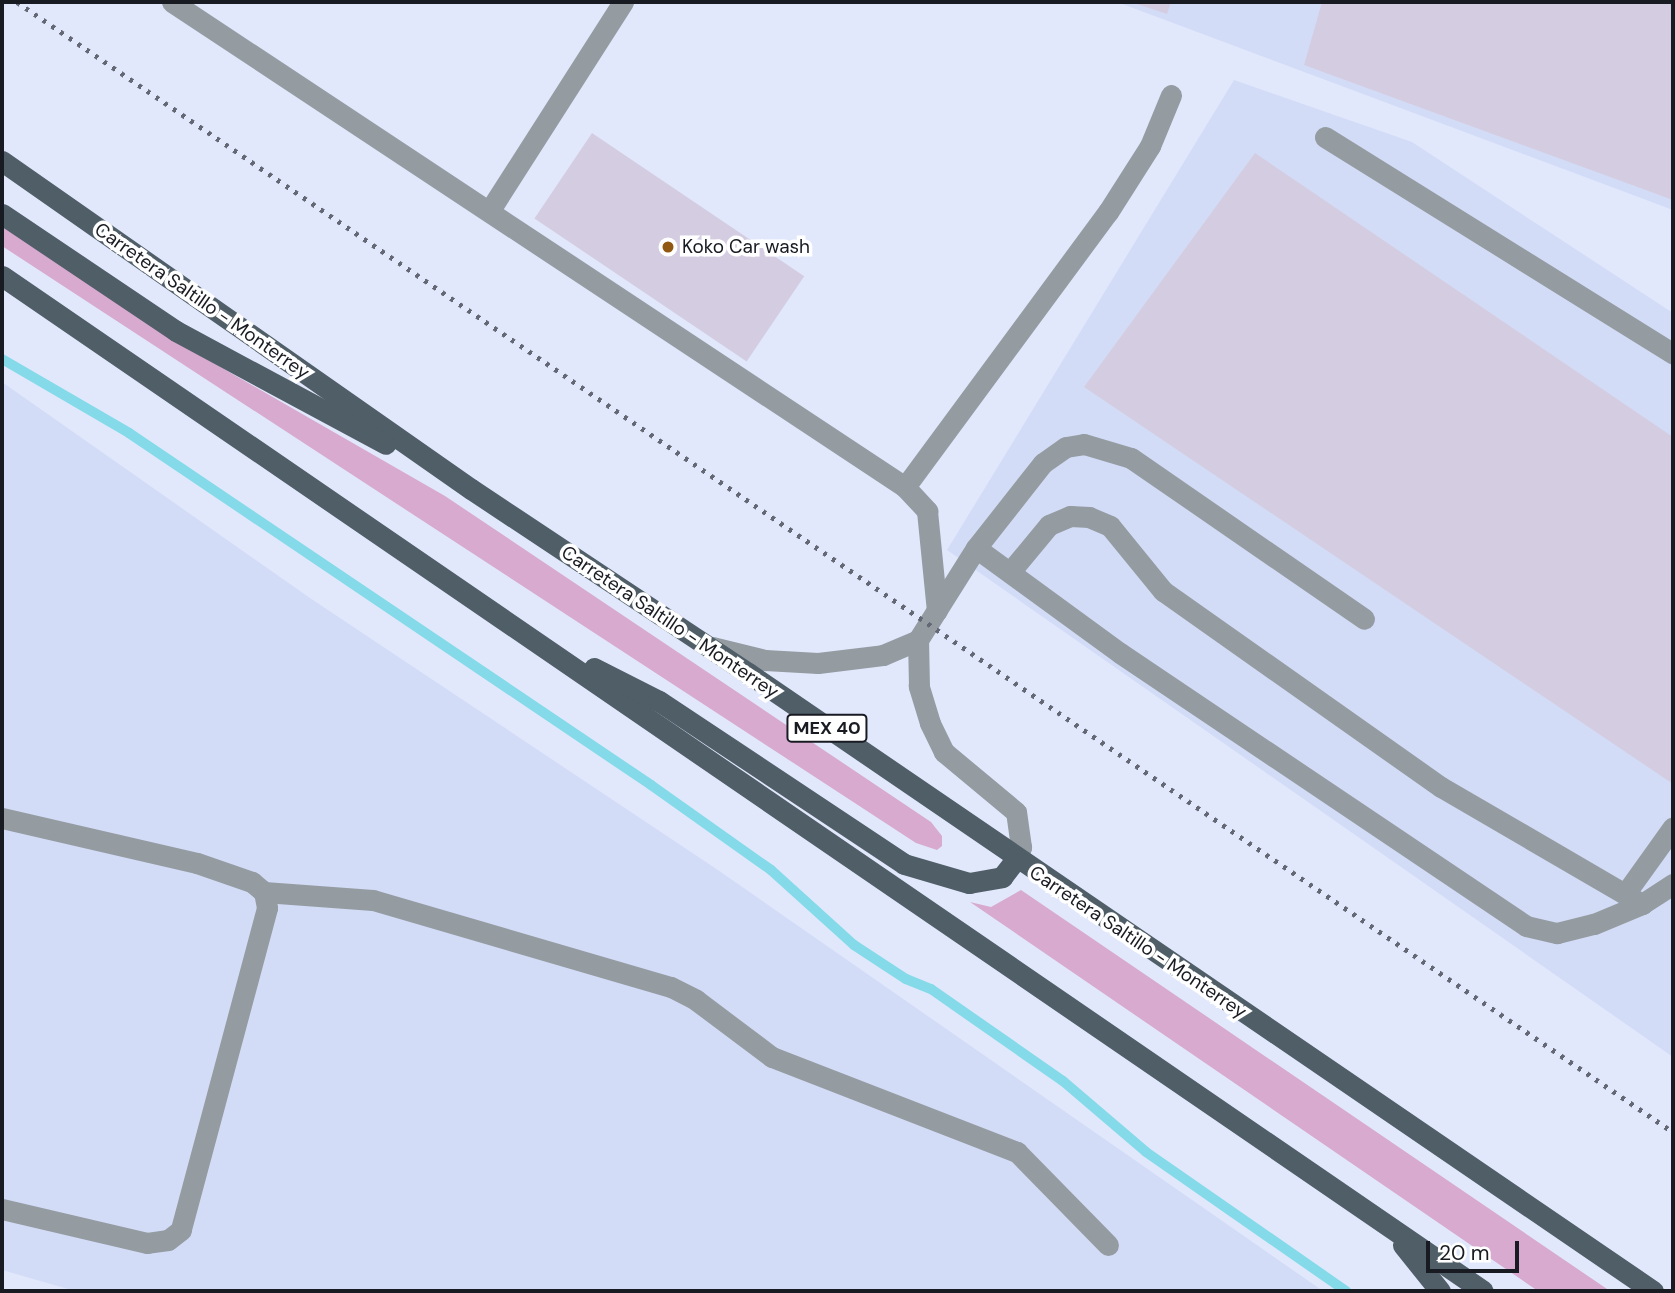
<!DOCTYPE html>
<style>
body{margin:0}
#map{position:relative;width:1675px;height:1293px;overflow:hidden;background:#e1e8fc;font-family:"DM Sans",sans-serif}
div>[style]{position:absolute}
.built>*{inset:0;background:#d3dcf7}
.green>*{inset:0;background:#d8aad0}
.stream>*{height:10px;margin:-5px;padding:0 5px;transform-origin:5px;border-radius:5px;background:#84dae8}
.building>*{inset:0;background:#d4cde1;transform-origin:0 0}
.minor>*{height:21px;margin:-10.5px;padding:0 10.5px;transform-origin:10.5px;border-radius:10.5px;background:#949ca2}
.major>*{height:21px;margin:-10.5px;padding:0 10.5px;transform-origin:10.5px;border-radius:10.5px;background:#505e68}
.rail>*{height:5px;margin-top:-2.5px;transform-origin:0;background:repeating-linear-gradient(90deg,#646874 0 3.5px,transparent 0 10.5px)}
.dots>*{width:19px;height:19px;translate:-50% -50%;box-sizing:border-box;border:4px solid #fff;border-radius:50%}
span{translate:-50% -50%;white-space:nowrap;text-align:center;line-height:1.15;-webkit-text-stroke:7px #fff;paint-order:stroke}
.shield-label span{padding:2px 5px;background:#fff;border:2px solid;border-radius:5px;-webkit-text-stroke-width:0}
.shield-label{font-size:18px;color:#191b22;font-weight:700}
.poi-label{font-size:19px;color:#191b22}
.left{translate:0 -50%;text-align:left}
.street-label{font-size:19px;color:#191b22}
.frame{position:absolute;inset:0;border:4px solid #191b22;pointer-events:none}
.scale{position:absolute;left:1426px;top:1241px;width:93px;height:32px;box-sizing:border-box;border:4px solid #191b22;border-top:0;padding-left:9px;font-size:21px;line-height:24px;white-space:nowrap;color:#191b22;-webkit-text-stroke:5px #fff;paint-order:stroke}
</style>
<div id="map">
<div class="built">
<div style="clip-path:polygon(1117px 2px,1673px 2px,1673px 210px)"></div>
<div style="clip-path:polygon(1234px 80px,1412px 142px,1673px 313px,1673px 1057px,947px 550px)"></div>
<div style="clip-path:polygon(2px 382px,310px 598px,715px 868px,1323px 1291px,75px 1291px,2px 1270px)"></div>
</div>
<div class="green">
<div style="clip-path:polygon(2px 226px,177px 342px,445px 496px,931px 822px,942px 836px,942px 846px,937px 850px,916px 843px,2px 246px)"></div>
<div style="clip-path:polygon(1021px 890px,1610px 1291px,1538px 1291px,970px 902px,991px 907px)"></div>
</div>
<div class="stream">
<div style="left:2px;top:359px;width:147px;rotate:30.2deg"></div>
<div style="left:129px;top:433px;width:630px;rotate:33.99deg"></div>
<div style="left:651px;top:785px;width:147px;rotate:35.3deg"></div>
<div style="left:771px;top:870px;width:112px;rotate:42.1deg"></div>
<div style="left:854px;top:945px;width:62px;rotate:33.2deg"></div>
<div style="left:906px;top:979px;width:27px;rotate:22deg"></div>
<div style="left:931px;top:989px;width:161px;rotate:34.9deg"></div>
<div style="left:1063px;top:1081px;width:109px;rotate:40.5deg"></div>
<div style="left:1146px;top:1152px;width:244px;rotate:34.8deg"></div>
</div>
<div class="building">
<div style="clip-path:polygon(1131px 2px,1171px 2px,1167px 14px)"></div>
<div style="clip-path:polygon(1322px 2px,1673px 2px,1673px 200px,1304px 65px)"></div>
<div style="left:592px;top:133px;width:256px;height:103px;rotate:34deg"></div>
<div style="clip-path:polygon(1255px 153px,1673px 437px,1673px 784px,1084px 387px)"></div>
</div>
<div class="minor">
<div style="left:172px;top:2px;width:879px;rotate:33.49deg"></div>
<div style="left:905px;top:487px;width:33px;rotate:47deg"></div>
<div style="left:927px;top:511px;width:100px;rotate:84.3deg"></div>
<div style="left:1325px;top:137px;width:410px;rotate:31.9deg"></div>
<div style="left:490px;top:210px;width:247px;rotate:-57.4deg"></div>
<div style="left:905px;top:487px;width:342px;rotate:-53.6deg"></div>
<div style="left:1108px;top:212px;width:78px;rotate:-57.5deg"></div>
<div style="left:1150px;top:146px;width:55px;rotate:-67.6deg"></div>
<div style="left:976px;top:548px;width:178px;rotate:36.1deg"></div>
<div style="left:1120px;top:653px;width:489px;rotate:33.9deg"></div>
<div style="left:1526px;top:926px;width:32px;rotate:13deg"></div>
<div style="left:1557px;top:933px;width:38px;rotate:-14deg"></div>
<div style="left:1594px;top:924px;width:52px;rotate:-22.6deg"></div>
<div style="left:1642px;top:904px;width:37px;rotate:-33deg"></div>
<div style="left:1010px;top:572px;width:61px;rotate:-50.3deg"></div>
<div style="left:1049px;top:525px;width:23px;rotate:-23deg"></div>
<div style="left:1070px;top:516px;width:19px;rotate:3deg"></div>
<div style="left:1089px;top:517px;width:23px;rotate:23deg"></div>
<div style="left:1110px;top:526px;width:84px;rotate:50.8deg"></div>
<div style="left:1163px;top:591px;width:340px;rotate:35.2deg"></div>
<div style="left:1441px;top:787px;width:233px;rotate:30.2deg"></div>
<div style="left:712px;top:647px;width:55px;rotate:13.8deg"></div>
<div style="left:765px;top:660px;width:53px;rotate:3.2deg"></div>
<div style="left:818px;top:663px;width:65px;rotate:-7deg"></div>
<div style="left:883px;top:655px;width:38px;rotate:-23deg"></div>
<div style="left:2px;top:818px;width:200px;rotate:13deg"></div>
<div style="left:197px;top:863px;width:58px;rotate:19.1deg"></div>
<div style="left:252px;top:882px;width:16px;rotate:40deg"></div>
<div style="left:264px;top:892px;width:16px;rotate:79deg"></div>
<div style="left:267px;top:908px;width:333px;rotate:105deg"></div>
<div style="left:181px;top:1230px;width:16px;rotate:142deg"></div>
<div style="left:168px;top:1240px;width:21px;rotate:172deg"></div>
<div style="left:147px;top:1243px;width:149px;rotate:-166.8deg"></div>
<div style="left:1016px;top:859px;width:13px;rotate:-67deg"></div>
<div style="left:1021px;top:847px;width:35px;rotate:-98deg"></div>
<div style="left:1016px;top:812px;width:94px;rotate:-140.2deg"></div>
<div style="left:944px;top:752px;width:32px;rotate:-116deg"></div>
<div style="left:930px;top:723px;width:39px;rotate:-107deg"></div>
<div style="left:919px;top:686px;width:46px;rotate:-91.2deg"></div>
<div style="left:918px;top:640px;width:109px;rotate:-57.8deg"></div>
<div style="left:976px;top:548px;width:108px;rotate:-51.8deg"></div>
<div style="left:1043px;top:463px;width:28px;rotate:-35deg"></div>
<div style="left:1066px;top:447px;width:18px;rotate:-9deg"></div>
<div style="left:1084px;top:444px;width:49px;rotate:16.6deg"></div>
<div style="left:1131px;top:458px;width:283px;rotate:34.6deg"></div>
<div style="left:264px;top:892px;width:109px;rotate:4.2deg"></div>
<div style="left:373px;top:900px;width:310px;rotate:16.3deg"></div>
<div style="left:671px;top:987px;width:28px;rotate:27deg"></div>
<div style="left:696px;top:1000px;width:95px;rotate:36.9deg"></div>
<div style="left:772px;top:1057px;width:263px;rotate:21.2deg"></div>
<div style="left:1017px;top:1152px;width:130px;rotate:45.6deg"></div>
<div style="left:1625px;top:894px;width:82px;rotate:-54.4deg"></div>
</div>
<div class="major">
<div style="left:2px;top:161px;width:572px;rotate:34.97deg"></div>
<div style="left:471px;top:489px;width:333px;rotate:33.6deg"></div>
<div style="left:748px;top:673px;width:1096px;rotate:34.33deg"></div>
<div style="left:2px;top:214px;width:210px;rotate:33.9deg"></div>
<div style="left:176px;top:331px;width:238px;rotate:28.3deg"></div>
<div style="left:2px;top:276px;width:1795px;rotate:34.42deg"></div>
<div style="left:594px;top:668px;width:73px;rotate:26.9deg"></div>
<div style="left:659px;top:701px;width:294px;rotate:33.6deg"></div>
<div style="left:904px;top:864px;width:68px;rotate:16.3deg"></div>
<div style="left:969px;top:883px;width:34px;rotate:-10deg"></div>
<div style="left:1002px;top:877px;width:23px;rotate:-52deg"></div>
<div style="left:1403px;top:1245px;width:59px;rotate:51.2deg"></div>
</div>
<div class="rail">
<div style="left:17px;top:2px;width:2005px;rotate:34.31deg"></div>
</div>
<div class="dots">
<div style="left:668px;top:247px;background:#905811"></div>
</div>
<div class="shield-label">
<span style="left:827px;top:728px">MEX 40</span>
</div>
<div class="poi-label">
<span class="left" style="left:682px;top:247px">Koko Car wash</span>
</div>
<div class="street-label">
<span style="left:202px;top:301px;rotate:35deg">Carretera Saltillo - Monterrey</span>
<span style="left:670px;top:622px;rotate:34deg">Carretera Saltillo - Monterrey</span>
<span style="left:1138px;top:942px;rotate:34deg">Carretera Saltillo - Monterrey</span>
</div>
<div class="frame"></div>
<div class="scale">20 m</div>
</div>
